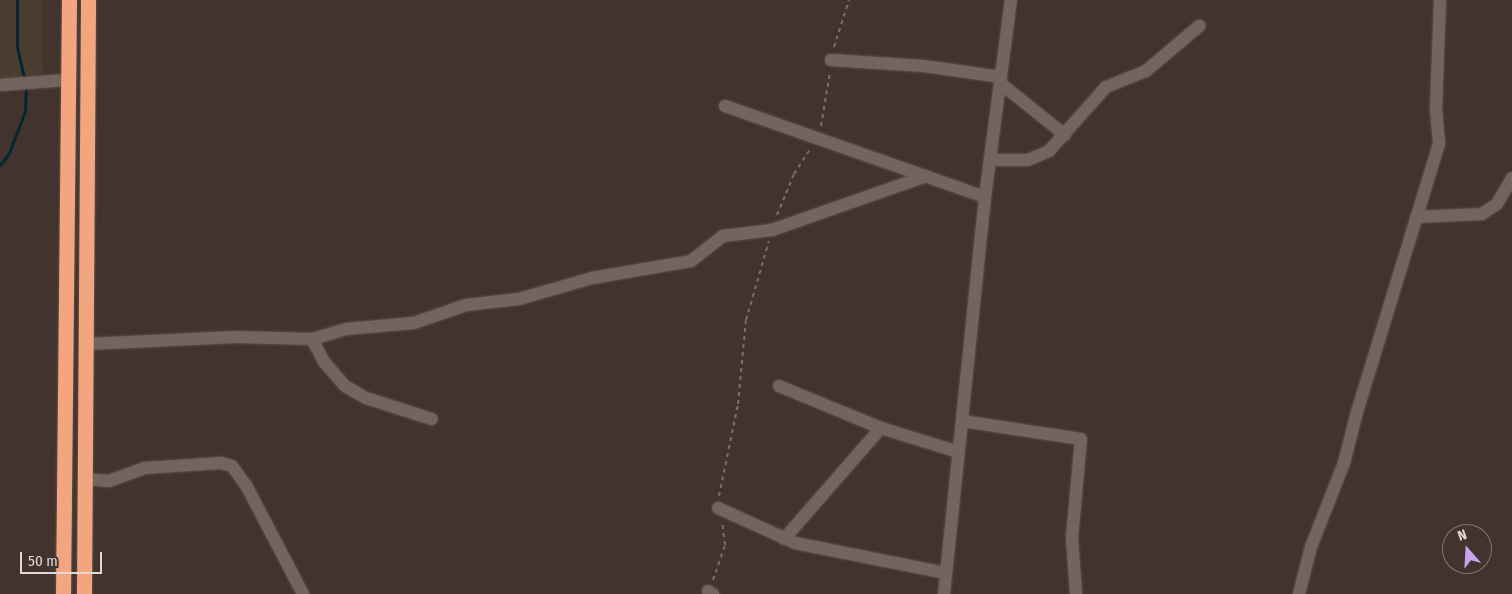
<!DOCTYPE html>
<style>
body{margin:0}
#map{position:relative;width:1512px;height:594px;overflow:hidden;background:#42332e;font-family:"Fira Sans Condensed",sans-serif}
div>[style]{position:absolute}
.commercial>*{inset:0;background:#4c3b30;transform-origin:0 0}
.stream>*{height:3px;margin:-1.5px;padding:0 1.5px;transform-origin:1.5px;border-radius:1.5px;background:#032635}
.path>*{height:2px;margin-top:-1px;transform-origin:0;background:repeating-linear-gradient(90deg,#7c6f6b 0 4px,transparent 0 8px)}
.roads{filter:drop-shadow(0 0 1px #5c504b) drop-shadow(0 0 1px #5c504b)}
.minor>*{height:12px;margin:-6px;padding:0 6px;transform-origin:6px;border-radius:6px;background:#74645e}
.highway>*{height:15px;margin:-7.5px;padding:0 7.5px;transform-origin:7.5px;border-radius:7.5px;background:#f3a57f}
span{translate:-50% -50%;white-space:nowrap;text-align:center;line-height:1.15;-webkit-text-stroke:5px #42332e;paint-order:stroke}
.north{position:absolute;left:1442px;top:524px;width:50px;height:50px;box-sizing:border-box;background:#42332e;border:1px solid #827570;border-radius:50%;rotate:341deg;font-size:14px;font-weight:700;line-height:20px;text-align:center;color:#e1d7d4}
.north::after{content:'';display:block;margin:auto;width:18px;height:22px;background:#c8a5ee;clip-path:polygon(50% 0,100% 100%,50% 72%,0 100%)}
.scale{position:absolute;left:20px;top:552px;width:82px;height:22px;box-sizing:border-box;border:2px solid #e1d7d4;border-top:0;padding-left:6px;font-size:15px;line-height:18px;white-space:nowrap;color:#e1d7d4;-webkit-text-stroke:4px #42332e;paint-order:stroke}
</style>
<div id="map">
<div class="commercial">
<div style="left:0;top:0;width:42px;height:79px"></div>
</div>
<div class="stream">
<div style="left:17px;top:0;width:47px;rotate:90deg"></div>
<div style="left:17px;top:47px;width:35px;rotate:77deg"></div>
<div style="left:0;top:165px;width:15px;rotate:-53deg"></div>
<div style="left:9px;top:153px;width:45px;rotate:-69.1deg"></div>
<div style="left:25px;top:111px;width:24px;rotate:-88deg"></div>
</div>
<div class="path">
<div style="left:834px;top:47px;width:49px;rotate:-72.3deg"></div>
<div style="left:821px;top:126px;width:55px;rotate:-80.5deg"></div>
<div style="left:777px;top:215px;width:44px;rotate:-67.5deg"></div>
<div style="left:794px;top:174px;width:31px;rotate:-57deg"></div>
<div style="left:719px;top:496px;width:94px;rotate:-78.3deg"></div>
<div style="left:738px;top:404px;width:84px;rotate:-84.6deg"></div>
<div style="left:746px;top:320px;width:82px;rotate:-73.8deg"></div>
<div style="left:713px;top:580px;width:37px;rotate:-71deg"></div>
<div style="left:725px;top:545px;width:23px;rotate:-97deg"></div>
</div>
<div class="roads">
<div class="minor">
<div style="left:831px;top:60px;width:93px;rotate:3.7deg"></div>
<div style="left:924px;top:66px;width:78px;rotate:8.1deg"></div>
<div style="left:1000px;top:83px;width:83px;rotate:38.7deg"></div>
<div style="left:0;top:85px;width:67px;rotate:-4.3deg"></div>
<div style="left:725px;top:106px;width:275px;rotate:19.3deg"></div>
<div style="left:991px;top:160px;width:37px"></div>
<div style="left:1028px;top:160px;width:23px;rotate:-23deg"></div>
<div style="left:1049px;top:151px;width:86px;rotate:-48.3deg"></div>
<div style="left:1106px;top:87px;width:43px;rotate:-21.8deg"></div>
<div style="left:1146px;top:71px;width:70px;rotate:-40.3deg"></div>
<div style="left:1416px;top:217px;width:66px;rotate:-2.6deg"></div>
<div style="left:1482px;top:214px;width:18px;rotate:-34deg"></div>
<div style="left:1497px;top:204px;width:30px;rotate:-60deg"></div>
<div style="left:312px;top:339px;width:35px;rotate:-16deg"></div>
<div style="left:346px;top:329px;width:68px;rotate:-5deg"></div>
<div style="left:414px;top:323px;width:55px;rotate:-19.1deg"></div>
<div style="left:466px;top:305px;width:53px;rotate:-6.5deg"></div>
<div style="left:519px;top:299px;width:76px;rotate:-16deg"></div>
<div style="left:592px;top:278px;width:100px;rotate:-9.7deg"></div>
<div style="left:691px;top:261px;width:41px;rotate:-38deg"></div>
<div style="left:723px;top:236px;width:49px;rotate:-7deg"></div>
<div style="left:772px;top:230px;width:163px;rotate:-19.3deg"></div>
<div style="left:87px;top:344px;width:149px;rotate:-2.7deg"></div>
<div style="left:236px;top:337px;width:76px;rotate:1.5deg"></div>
<div style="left:312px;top:339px;width:27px;rotate:62deg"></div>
<div style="left:325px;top:363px;width:30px;rotate:49deg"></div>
<div style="left:345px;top:386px;width:24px;rotate:30deg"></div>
<div style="left:366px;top:398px;width:69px;rotate:17.7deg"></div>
<div style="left:779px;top:386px;width:110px;rotate:22.4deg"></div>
<div style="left:881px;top:428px;width:81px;rotate:17.3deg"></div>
<div style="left:962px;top:421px;width:120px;rotate:8.6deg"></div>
<div style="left:1081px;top:439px;width:98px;rotate:95.2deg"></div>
<div style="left:1072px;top:537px;width:57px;rotate:86deg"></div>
<div style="left:85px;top:479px;width:24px;rotate:5deg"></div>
<div style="left:109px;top:481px;width:38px;rotate:-20deg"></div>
<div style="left:145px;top:468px;width:76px;rotate:-3.8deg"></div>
<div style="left:221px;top:463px;width:11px;rotate:15deg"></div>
<div style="left:232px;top:466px;width:24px;rotate:54deg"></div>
<div style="left:246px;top:485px;width:123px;rotate:62.4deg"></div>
<div style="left:718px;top:508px;width:85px;rotate:24.4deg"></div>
<div style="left:795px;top:543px;width:153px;rotate:11.3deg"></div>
<div style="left:784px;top:539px;width:147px;rotate:-48.9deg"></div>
<div style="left:708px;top:591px;width:6px;rotate:31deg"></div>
<div style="left:944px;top:594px;width:399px;rotate:-84.1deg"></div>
<div style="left:985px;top:197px;width:199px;rotate:-82.5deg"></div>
<div style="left:1299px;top:594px;width:49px;rotate:-75.7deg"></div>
<div style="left:1311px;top:547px;width:90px;rotate:-68.6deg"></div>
<div style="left:1344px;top:463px;width:53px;rotate:-75.7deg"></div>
<div style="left:1357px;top:412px;width:281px;rotate:-73deg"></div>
<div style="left:1439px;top:143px;width:34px;rotate:-95deg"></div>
<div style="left:1436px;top:109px;width:109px;rotate:-87.9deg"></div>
</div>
<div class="highway">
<div style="left:63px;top:594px;width:594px;rotate:-89.42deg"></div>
<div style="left:84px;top:594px;width:594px;rotate:-89.61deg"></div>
</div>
</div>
<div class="north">N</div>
<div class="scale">50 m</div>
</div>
